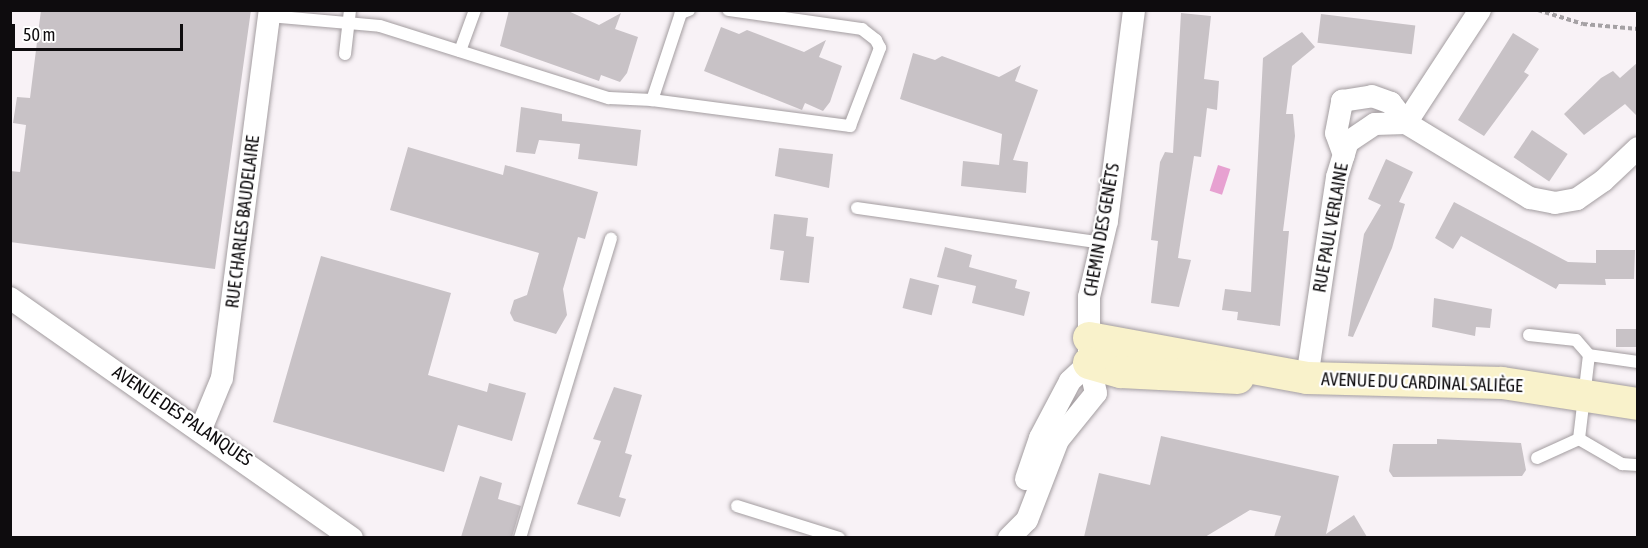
<!DOCTYPE html>
<meta charset="utf-8">
<style>
body{margin:0}
#map{position:relative;width:1648px;height:548px;overflow:hidden;background:#f8f2f6;font-family:"Asap Condensed",sans-serif}
div>[style]{position:absolute}
.water>*{inset:0;background:#e7a1d1;transform-origin:0 0}
.building>*{inset:0;background:#c8c2c6;transform-origin:0 0}
.path>*{height:4px;margin-top:-2px;transform-origin:0;background:repeating-linear-gradient(90deg,#a5a1a4 0 4.5px,transparent 0 7.5px)}
.roads{filter:drop-shadow(0 0 2px #a39da0) drop-shadow(0 0 2px #a39da0)}
.service>*{height:12px;margin:-6px;padding:0 6px;transform-origin:6px;border-radius:6px;background:#fff}
.minor>*{height:22px;margin:-11px;padding:0 11px;transform-origin:11px;border-radius:11px;background:#fff}
.secondary>*{height:32px;margin:-16px;padding:0 16px;transform-origin:16px;border-radius:16px;background:#f9f2cb}
span{translate:-50% -50%;white-space:nowrap;text-align:center;line-height:1.15;-webkit-text-stroke:4.5px #fff;paint-order:stroke}
.street-label{font-size:18px;color:#0e0c0e}
.frame{position:absolute;inset:0;border:12px solid #0e0c0e;pointer-events:none}
.scale{position:absolute;left:12px;top:24px;width:171px;height:27px;box-sizing:border-box;border:3px solid #0e0c0e;border-top:0;padding-left:8px;font-size:18px;line-height:21px;white-space:nowrap;color:#0e0c0e;-webkit-text-stroke:4px #fff;paint-order:stroke}
</style>
<div id="map">
<div class="water">
<div style="left:1218px;top:165px;width:13px;height:27px;rotate:18deg"></div>
</div>
<div class="building">
<div style="clip-path:polygon(41px 10px,251px 10px,215px 269px,10px 242px,10px 171px,20px 172px,26px 125px,13px 123px,17px 97px,30px 98px)"></div>
<div style="clip-path:polygon(509px 10px,566px 10px,599px 25px,621px 13px,615px 29px,638px 37px,627px 73px,620px 82px,601px 75px,599px 81px,500px 46px)"></div>
<div style="clip-path:polygon(1181px 13px,1211px 16px,1204px 79px,1219px 81px,1217px 110px,1207px 108px,1201px 157px,1194px 156px,1178px 258px,1191px 260px,1179px 307px,1151px 303px,1158px 241px,1151px 240px,1160px 162px,1165px 152px,1173px 153px)"></div>
<div style="left:1321px;top:14px;width:95px;height:29px;rotate:7deg"></div>
<div style="clip-path:polygon(721px 27px,739px 34px,747px 30px,804px 52px,826px 40px,819px 57px,842px 66px,830px 102px,823px 111px,805px 103px,802px 110px,704px 71px)"></div>
<div style="clip-path:polygon(1302px 32px,1315px 47px,1292px 66px,1286px 114px,1293px 114px,1295px 136px,1283px 231px,1289px 231px,1280px 326px,1237px 320px,1238px 312px,1222px 310px,1225px 289px,1251px 292px,1263px 58px)"></div>
<div style="clip-path:polygon(1513px 33px,1539px 49px,1524px 72px,1529px 75px,1484px 136px,1458px 120px)"></div>
<div style="clip-path:polygon(913px 53px,935px 60px,942px 56px,999px 77px,1021px 65px,1015px 81px,1038px 90px,1013px 160px,1028px 162px,1026px 193px,961px 186px,963px 161px,999px 165px,1002px 134px,900px 99px)"></div>
<div style="clip-path:polygon(1638px 62px,1638px 117px,1625px 104px,1584px 135px,1564px 114px,1601px 78px,1613px 71px,1620px 78px)"></div>
<div style="clip-path:polygon(521px 107px,562px 114px,562px 121px,641px 130px,637px 166px,578px 159px,580px 144px,539px 140px,535px 154px,516px 152px)"></div>
<div style="left:1532px;top:130px;width:43px;height:33px;rotate:34deg"></div>
<div style="clip-path:polygon(408px 147px,503px 175px,505px 165px,598px 192px,585px 239px,578px 237px,563px 289px,567px 315px,556px 334px,514px 321px,510px 313px,514px 300px,527px 295px,539px 253px,390px 210px)"></div>
<div style="clip-path:polygon(779px 148px,833px 154px,829px 188px,775px 176px)"></div>
<div style="clip-path:polygon(1386px 159px,1413px 172px,1399px 202px,1405px 204px,1392px 248px,1353px 337px,1348px 336px,1364px 234px,1381px 205px,1368px 199px)"></div>
<div style="clip-path:polygon(1454px 202px,1568px 262px,1596px 263px,1596px 250px,1635px 250px,1634px 279px,1605px 279px,1606px 285px,1559px 284px,1556px 289px,1461px 236px,1453px 249px,1435px 238px)"></div>
<div style="clip-path:polygon(774px 214px,808px 218px,806px 236px,814px 237px,809px 283px,780px 280px,784px 251px,770px 249px)"></div>
<div style="clip-path:polygon(945px 247px,972px 255px,969px 267px,1017px 280px,1015px 288px,1030px 292px,1024px 316px,972px 303px,976px 286px,937px 277px)"></div>
<div style="clip-path:polygon(321px 256px,451px 293px,428px 375px,487px 392px,489px 383px,526px 393px,512px 441px,458px 425px,444px 472px,273px 422px)"></div>
<div style="left:910px;top:278px;width:30px;height:31px;rotate:14deg"></div>
<div style="clip-path:polygon(1434px 298px,1492px 309px,1490px 328px,1476px 327px,1475px 336px,1432px 327px)"></div>
<div style="left:1616px;top:329px;width:22px;height:18px"></div>
<div style="clip-path:polygon(614px 387px,642px 395px,625px 453px,632px 455px,619px 497px,626px 499px,620px 517px,577px 504px,601px 441px,593px 439px)"></div>
<div style="clip-path:polygon(1161px 436px,1339px 476px,1326px 534px,1354px 515px,1367px 537px,1274px 537px,1281px 516px,1250px 510px,1205px 537px,1084px 537px,1099px 473px,1150px 485px)"></div>
<div style="clip-path:polygon(1437px 439px,1521px 443px,1526px 470px,1522px 476px,1393px 477px,1389px 471px,1393px 444px,1437px 444px)"></div>
<div style="clip-path:polygon(480px 476px,502px 483px,498px 499px,521px 506px,512px 537px,461px 537px)"></div>
</div>
<div class="path">
<div style="left:1538px;top:10px;width:47px;rotate:17.3deg"></div>
<div style="left:1583px;top:24px;width:55px;rotate:5.2deg"></div>
</div>
<div class="roads">
<div class="service">
<div style="left:689px;top:10px;width:9px;rotate:159deg"></div>
<div style="left:681px;top:13px;width:92px;rotate:108.4deg"></div>
<div style="left:652px;top:100px;width:200px;rotate:7.5deg"></div>
<div style="left:850px;top:126px;width:84px;rotate:-69deg"></div>
<div style="left:880px;top:48px;width:9px;rotate:-117deg"></div>
<div style="left:876px;top:40px;width:18px;rotate:-142deg"></div>
<div style="left:862px;top:29px;width:135px;rotate:-171.9deg"></div>
<div style="left:269px;top:16px;width:111px;rotate:5.1deg"></div>
<div style="left:380px;top:26px;width:240px;rotate:17.5deg"></div>
<div style="left:609px;top:98px;width:43px;rotate:2.7deg"></div>
<div style="left:460px;top:51px;width:44px;rotate:-69.9deg"></div>
<div style="left:345px;top:54px;width:44px;rotate:-83.5deg"></div>
<div style="left:857px;top:208px;width:248px;rotate:8.1deg"></div>
<div style="left:1529px;top:335px;width:47px;rotate:6.1deg"></div>
<div style="left:1576px;top:340px;width:20px;rotate:49deg"></div>
<div style="left:1638px;top:362px;width:49px;rotate:-171.9deg"></div>
<div style="left:1589px;top:355px;width:85px;rotate:96.8deg"></div>
<div style="left:1579px;top:439px;width:50px;rotate:30.2deg"></div>
<div style="left:1622px;top:464px;width:16px;rotate:4deg"></div>
<div style="left:1537px;top:458px;width:46px;rotate:-24.3deg"></div>
<div style="left:737px;top:506px;width:107px;rotate:17.4deg"></div>
<div style="left:520px;top:538px;width:313px;rotate:-73.1deg"></div>
</div>
<div class="minor">
<div style="left:1480px;top:10px;width:135px;rotate:123.2deg"></div>
<div style="left:1406px;top:123px;width:145px;rotate:31.2deg"></div>
<div style="left:1530px;top:198px;width:25px;rotate:11deg"></div>
<div style="left:1555px;top:203px;width:22px;rotate:-10deg"></div>
<div style="left:1577px;top:199px;width:32px;rotate:-35deg"></div>
<div style="left:1603px;top:181px;width:48px;rotate:-43.3deg"></div>
<div style="left:1344px;top:155px;width:23px;rotate:-110deg"></div>
<div style="left:1336px;top:133px;width:33px;rotate:-79deg"></div>
<div style="left:1342px;top:101px;width:30px;rotate:-9deg"></div>
<div style="left:1372px;top:96px;width:20px;rotate:20deg"></div>
<div style="left:1391px;top:103px;width:25px;rotate:53deg"></div>
<div style="left:10px;top:298px;width:418px;rotate:35.1deg"></div>
<div style="left:1307px;top:378px;width:203px;rotate:-81.5deg"></div>
<div style="left:1337px;top:177px;width:37px;rotate:-73deg"></div>
<div style="left:1348px;top:142px;width:32px;rotate:-34deg"></div>
<div style="left:1375px;top:124px;width:31px;rotate:-2deg"></div>
<div style="left:201px;top:429px;width:55px;rotate:-67.6deg"></div>
<div style="left:222px;top:378px;width:371px;rotate:-82.6deg"></div>
<div style="left:1026px;top:479px;width:43px;rotate:-71.1deg"></div>
<div style="left:1040px;top:438px;width:64px;rotate:-62.2deg"></div>
<div style="left:1070px;top:381px;width:26px;rotate:-43deg"></div>
<div style="left:1009px;top:538px;width:25px;rotate:-45deg"></div>
<div style="left:1027px;top:520px;width:86px;rotate:-68.8deg"></div>
<div style="left:1058px;top:440px;width:60px;rotate:-51deg"></div>
<div style="left:1096px;top:393px;width:31px;rotate:-103deg"></div>
<div style="left:1089px;top:363px;width:66px;rotate:-90deg"></div>
<div style="left:1089px;top:297px;width:78px;rotate:-76.7deg"></div>
<div style="left:1107px;top:221px;width:213px;rotate:-82.7deg"></div>
</div>
<div class="secondary">
<div style="left:1089px;top:338px;width:222px;rotate:10.4deg"></div>
<div style="left:1307px;top:378px;width:195px;rotate:1.5deg"></div>
<div style="left:1502px;top:383px;width:138px;rotate:8.8deg"></div>
<div style="left:1089px;top:363px;width:33px;rotate:16deg"></div>
<div style="left:1121px;top:372px;width:117px;rotate:2.9deg"></div>
</div>
</div>
<div class="street-label">
<span style="left:243px;top:222px;rotate:-83deg">RUE CHARLES BAUDELAIRE</span>
<span style="left:1331px;top:228px;rotate:-80deg">RUE PAUL VERLAINE</span>
<span style="left:1102px;top:230px;rotate:-80deg">CHEMIN DES GENÊTS</span>
<span style="left:1422px;top:383px;rotate:2deg">AVENUE DU CARDINAL SALIÈGE</span>
<span style="left:182px;top:416px;rotate:34deg">AVENUE DES PALANQUES</span>
</div>
<div class="frame"></div>
<div class="scale">50 m</div>
</div>
